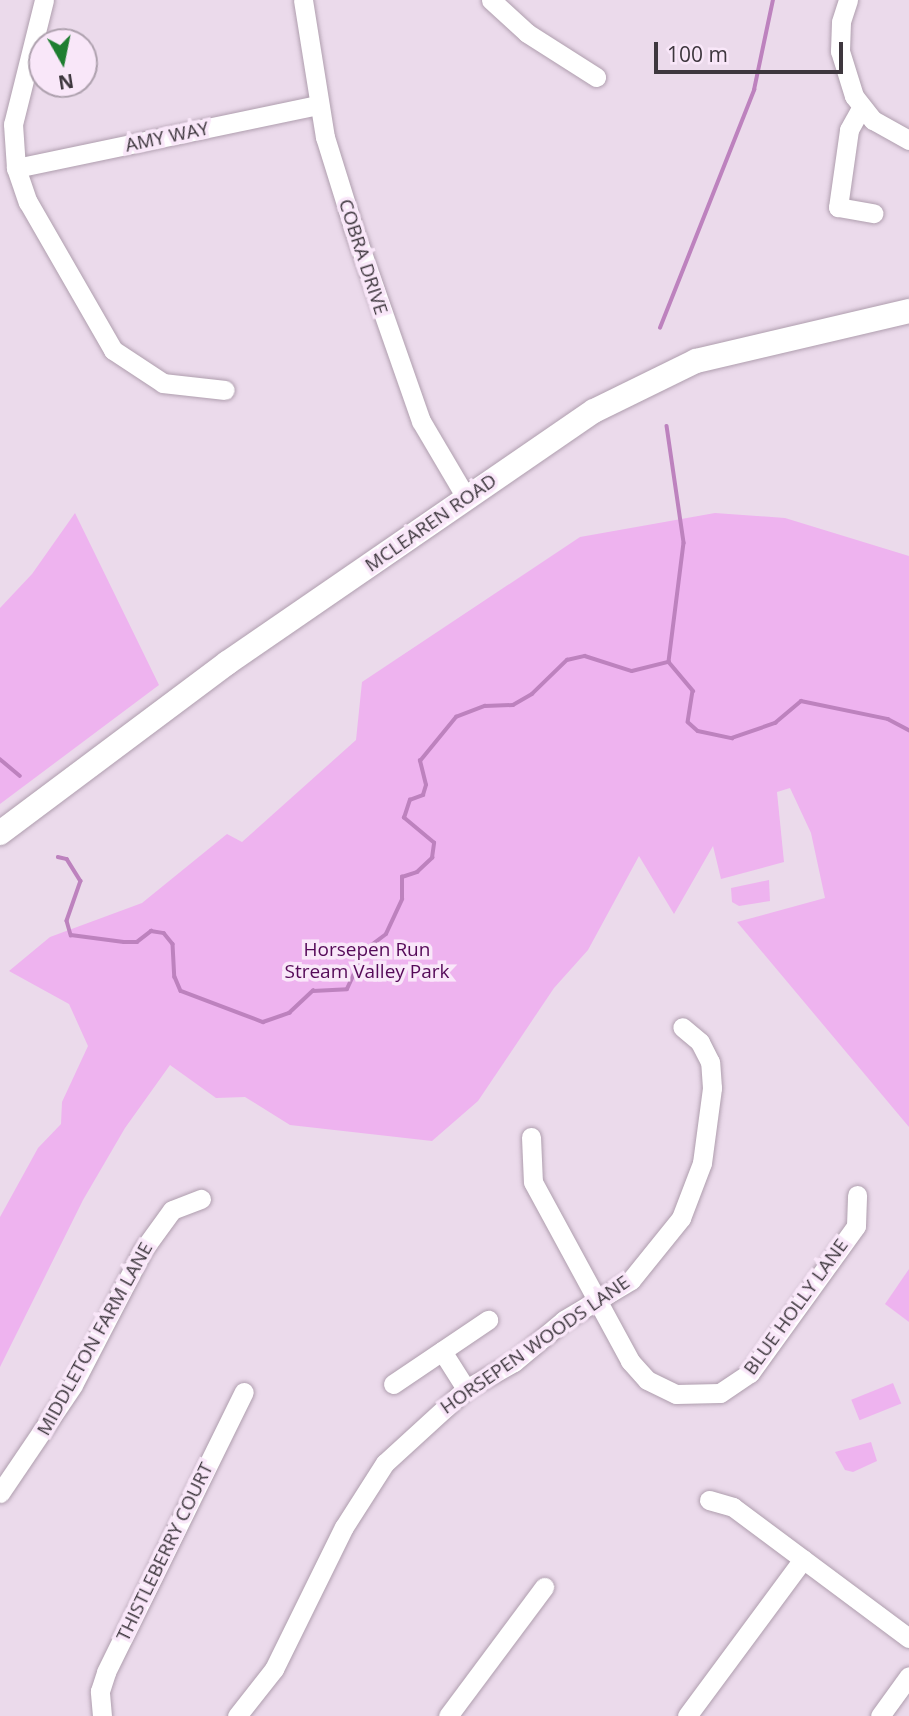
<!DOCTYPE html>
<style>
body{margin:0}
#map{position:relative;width:909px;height:1716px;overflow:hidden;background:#ebdaeb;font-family:"Open Sans",sans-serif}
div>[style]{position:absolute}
.green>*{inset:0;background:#eeb3ef;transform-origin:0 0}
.stream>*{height:3.5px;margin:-1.75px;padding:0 1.75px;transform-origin:1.75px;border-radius:1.75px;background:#bd82be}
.roads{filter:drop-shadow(0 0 2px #af9eae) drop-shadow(0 0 2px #af9eae)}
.minor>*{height:19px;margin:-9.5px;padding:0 9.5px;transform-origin:9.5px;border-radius:9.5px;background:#fff}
.major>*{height:24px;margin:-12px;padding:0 12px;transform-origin:12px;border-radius:12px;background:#fff}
span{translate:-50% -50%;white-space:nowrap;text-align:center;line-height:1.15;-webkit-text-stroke:7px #f9e7f9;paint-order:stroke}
.street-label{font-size:19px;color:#3e373e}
.park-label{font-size:19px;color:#550a58}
.north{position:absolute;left:28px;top:28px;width:70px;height:70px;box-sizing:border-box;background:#f9e7f9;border:2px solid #aea1ae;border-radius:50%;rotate:171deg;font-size:19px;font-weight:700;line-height:28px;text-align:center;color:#3e373e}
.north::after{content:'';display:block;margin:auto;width:24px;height:32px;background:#1e7e30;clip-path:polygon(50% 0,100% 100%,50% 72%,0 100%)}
.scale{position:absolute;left:654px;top:42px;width:189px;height:32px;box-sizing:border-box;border:4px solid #3e373e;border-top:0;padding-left:9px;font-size:21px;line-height:24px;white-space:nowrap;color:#3e373e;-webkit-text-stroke:5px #f9e7f9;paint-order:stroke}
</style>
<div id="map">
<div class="green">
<div style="clip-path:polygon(75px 513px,159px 685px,0 804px,0 608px,32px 574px)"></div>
<div style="clip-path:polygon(715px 513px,785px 518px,909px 556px,909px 1127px,737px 922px,825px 898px,811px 833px,790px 788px,777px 792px,784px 862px,721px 879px,713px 846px,674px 914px,639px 856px,588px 950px,554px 988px,478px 1101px,432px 1141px,290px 1125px,245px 1097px,216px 1098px,170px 1065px,125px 1128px,83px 1200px,0 1367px,0 1217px,38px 1148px,61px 1124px,62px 1102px,88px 1046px,69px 1004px,9px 971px,50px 937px,142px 903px,227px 834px,242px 842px,356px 740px,362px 682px,580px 537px)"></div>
<div style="clip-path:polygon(769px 880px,770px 901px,739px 906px,732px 902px,731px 888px)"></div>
<div style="clip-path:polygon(909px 1269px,909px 1322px,885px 1304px)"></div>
<div style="left:893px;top:1383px;width:22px;height:45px;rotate:68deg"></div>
<div style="clip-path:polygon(871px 1442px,877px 1461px,853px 1472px,845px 1470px,835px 1452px)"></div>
</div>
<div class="stream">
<div style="left:660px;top:328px;width:256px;rotate:-68.4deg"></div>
<div style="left:754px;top:90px;width:92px;rotate:-78.1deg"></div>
<div style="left:667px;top:426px;width:118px;rotate:81.7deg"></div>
<div style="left:684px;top:543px;width:120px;rotate:97.2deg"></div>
<div style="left:0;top:759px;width:26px;rotate:40deg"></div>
<div style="left:58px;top:857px;width:9px;rotate:13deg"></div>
<div style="left:67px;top:859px;width:26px;rotate:58deg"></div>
<div style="left:81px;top:881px;width:42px;rotate:109.3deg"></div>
<div style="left:67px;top:921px;width:15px;rotate:74deg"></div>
<div style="left:71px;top:935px;width:53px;rotate:7.5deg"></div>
<div style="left:124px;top:942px;width:13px"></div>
<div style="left:137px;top:942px;width:18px;rotate:-38deg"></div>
<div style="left:151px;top:931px;width:13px;rotate:9deg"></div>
<div style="left:164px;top:933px;width:14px;rotate:51deg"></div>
<div style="left:173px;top:944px;width:33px;rotate:87deg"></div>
<div style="left:175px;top:977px;width:15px;rotate:67deg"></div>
<div style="left:181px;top:991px;width:88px;rotate:20.7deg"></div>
<div style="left:263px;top:1022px;width:28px;rotate:-19deg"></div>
<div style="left:289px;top:1013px;width:33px;rotate:-43deg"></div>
<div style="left:313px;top:991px;width:34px;rotate:-3deg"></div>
<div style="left:347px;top:989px;width:43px;rotate:-65.2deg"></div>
<div style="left:365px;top:950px;width:26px;rotate:-37deg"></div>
<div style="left:386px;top:934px;width:38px;rotate:-65deg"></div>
<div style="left:402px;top:899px;width:22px;rotate:-90deg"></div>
<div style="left:402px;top:877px;width:16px;rotate:-18deg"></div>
<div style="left:417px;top:872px;width:21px;rotate:-43deg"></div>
<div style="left:432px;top:858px;width:15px;rotate:-82deg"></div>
<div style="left:434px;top:843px;width:39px;rotate:-140deg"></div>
<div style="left:404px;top:818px;width:19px;rotate:-72deg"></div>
<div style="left:410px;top:800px;width:14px;rotate:-21deg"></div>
<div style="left:423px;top:795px;width:10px;rotate:-73deg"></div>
<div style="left:426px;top:785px;width:25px;rotate:-104deg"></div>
<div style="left:420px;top:761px;width:57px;rotate:-50.7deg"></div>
<div style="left:456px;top:717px;width:31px;rotate:-21deg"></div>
<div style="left:485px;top:706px;width:28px;rotate:-2deg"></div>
<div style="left:513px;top:705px;width:22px;rotate:-30deg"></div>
<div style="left:532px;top:694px;width:49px;rotate:-44.2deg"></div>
<div style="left:567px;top:660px;width:18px;rotate:-13deg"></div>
<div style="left:585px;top:656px;width:49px;rotate:17.7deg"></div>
<div style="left:632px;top:671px;width:38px;rotate:-14deg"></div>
<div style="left:669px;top:662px;width:38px;rotate:50deg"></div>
<div style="left:693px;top:691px;width:31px;rotate:99deg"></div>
<div style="left:688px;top:722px;width:13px;rotate:42deg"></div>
<div style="left:698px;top:731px;width:35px;rotate:12deg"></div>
<div style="left:732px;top:738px;width:46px;rotate:-19.2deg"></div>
<div style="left:775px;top:723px;width:34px;rotate:-40deg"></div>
<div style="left:801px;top:701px;width:89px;rotate:11.7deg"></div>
<div style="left:888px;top:719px;width:24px;rotate:28deg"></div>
</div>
<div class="roads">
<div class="minor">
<div style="left:44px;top:0;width:128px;rotate:104deg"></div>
<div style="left:13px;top:124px;width:44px;rotate:86.1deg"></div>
<div style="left:16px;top:168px;width:36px;rotate:71deg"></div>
<div style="left:28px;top:202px;width:171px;rotate:60.1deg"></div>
<div style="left:113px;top:350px;width:60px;rotate:33.4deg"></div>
<div style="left:163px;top:383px;width:62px;rotate:6.4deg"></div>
<div style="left:303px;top:0;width:139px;rotate:80.9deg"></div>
<div style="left:325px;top:137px;width:94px;rotate:72.7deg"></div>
<div style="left:353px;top:227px;width:206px;rotate:70.7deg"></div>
<div style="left:421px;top:421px;width:91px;rotate:59.5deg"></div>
<div style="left:491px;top:0;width:49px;rotate:42.5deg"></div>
<div style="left:527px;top:33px;width:82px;rotate:32.5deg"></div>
<div style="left:848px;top:0;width:23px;rotate:108deg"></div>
<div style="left:841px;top:22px;width:29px;rotate:92deg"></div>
<div style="left:840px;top:51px;width:47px;rotate:72.7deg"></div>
<div style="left:854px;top:96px;width:31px;rotate:52deg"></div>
<div style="left:873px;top:120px;width:41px;rotate:29.1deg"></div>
<div style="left:861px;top:108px;width:25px;rotate:119deg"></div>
<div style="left:849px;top:130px;width:78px;rotate:98.1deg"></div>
<div style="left:838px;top:207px;width:36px;rotate:10deg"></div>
<div style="left:16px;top:168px;width:309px;rotate:-11.8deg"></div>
<div style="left:531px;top:1137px;width:45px;rotate:87.5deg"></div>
<div style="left:533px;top:1182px;width:204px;rotate:61.5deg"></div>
<div style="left:630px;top:1361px;width:25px;rotate:48deg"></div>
<div style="left:647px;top:1380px;width:32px;rotate:26deg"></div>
<div style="left:676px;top:1394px;width:44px;rotate:-1.3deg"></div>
<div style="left:720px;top:1393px;width:36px;rotate:-34deg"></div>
<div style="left:750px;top:1373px;width:181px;rotate:-54.2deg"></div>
<div style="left:856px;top:1226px;width:31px;rotate:-88deg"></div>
<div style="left:442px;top:1351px;width:45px;rotate:57.7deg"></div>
<div style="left:393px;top:1384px;width:115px;rotate:-34deg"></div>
<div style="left:0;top:1493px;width:130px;rotate:-55.9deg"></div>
<div style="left:73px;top:1385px;width:152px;rotate:-62.6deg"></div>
<div style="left:143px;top:1250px;width:49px;rotate:-54.1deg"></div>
<div style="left:172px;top:1210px;width:31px;rotate:-21deg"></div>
<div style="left:709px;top:1500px;width:25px;rotate:16deg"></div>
<div style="left:733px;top:1507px;width:219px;rotate:36.7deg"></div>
<div style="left:102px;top:1716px;width:25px;rotate:-95deg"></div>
<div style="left:100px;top:1691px;width:20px;rotate:-72deg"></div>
<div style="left:106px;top:1672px;width:312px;rotate:-63.8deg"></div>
<div style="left:237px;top:1716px;width:60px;rotate:-51.8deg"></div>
<div style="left:274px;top:1669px;width:158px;rotate:-63.8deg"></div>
<div style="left:344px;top:1527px;width:76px;rotate:-57.4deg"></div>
<div style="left:385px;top:1463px;width:110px;rotate:-42.4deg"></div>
<div style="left:466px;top:1389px;width:55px;rotate:-29.4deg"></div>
<div style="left:514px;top:1362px;width:65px;rotate:-40deg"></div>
<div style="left:564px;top:1320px;width:78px;rotate:-30.8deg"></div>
<div style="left:631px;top:1280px;width:80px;rotate:-51.1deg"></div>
<div style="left:681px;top:1218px;width:59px;rotate:-69.1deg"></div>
<div style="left:702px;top:1163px;width:76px;rotate:-82.4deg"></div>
<div style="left:712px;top:1088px;width:26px;rotate:-94deg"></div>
<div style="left:710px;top:1062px;width:22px;rotate:-117deg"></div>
<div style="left:700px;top:1042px;width:23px;rotate:-140deg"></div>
<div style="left:448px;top:1716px;width:161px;rotate:-53.3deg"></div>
<div style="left:687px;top:1716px;width:195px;rotate:-53.5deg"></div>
<div style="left:880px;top:1716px;width:49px;rotate:-54.1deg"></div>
</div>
<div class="major">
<div style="left:0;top:833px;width:284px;rotate:-36.8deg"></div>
<div style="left:227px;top:663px;width:445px;rotate:-34.5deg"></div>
<div style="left:594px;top:411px;width:114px;rotate:-26.1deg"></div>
<div style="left:696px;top:361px;width:219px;rotate:-13.2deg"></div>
</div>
</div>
<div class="street-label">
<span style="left:167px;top:137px;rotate:-12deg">AMY WAY</span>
<span style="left:363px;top:257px;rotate:72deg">COBRA DRIVE</span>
<span style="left:431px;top:523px;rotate:-35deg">MCLEAREN ROAD</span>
<span style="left:796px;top:1307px;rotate:-54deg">BLUE HOLLY LANE</span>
<span style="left:95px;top:1339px;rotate:-61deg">MIDDLETON FARM LANE</span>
<span style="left:535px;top:1345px;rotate:-35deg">HORSEPEN WOODS LANE</span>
<span style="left:165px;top:1552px;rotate:-64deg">THISTLEBERRY COURT</span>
</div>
<div class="park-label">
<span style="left:367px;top:961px">Horsepen Run<br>Stream Valley Park</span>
</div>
<div class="north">N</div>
<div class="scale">100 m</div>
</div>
